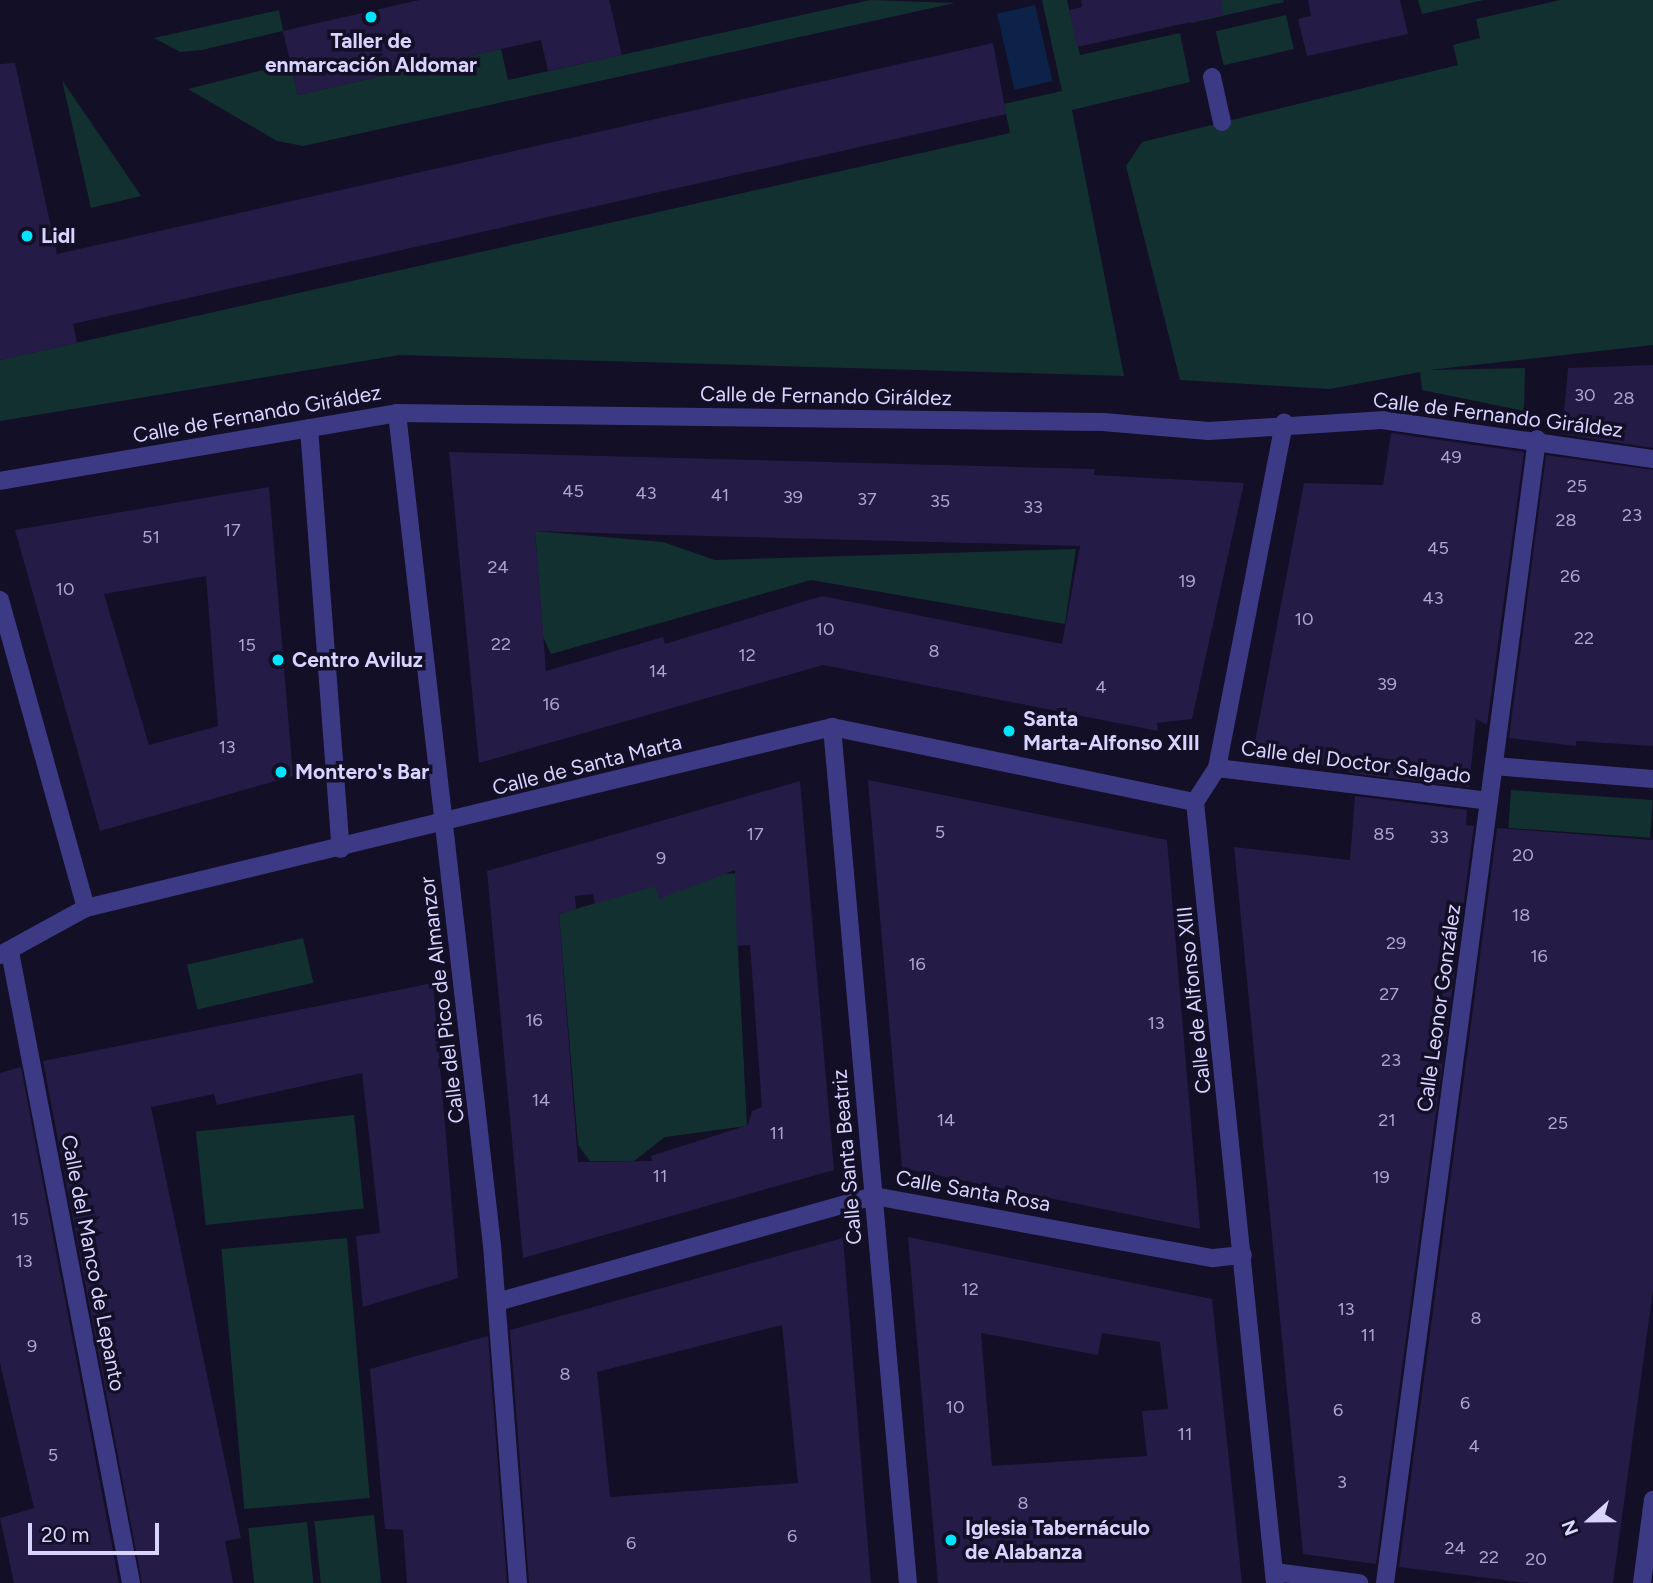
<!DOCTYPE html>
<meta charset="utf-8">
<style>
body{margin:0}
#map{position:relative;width:1653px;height:1583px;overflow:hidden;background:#130f26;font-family:Figtree,sans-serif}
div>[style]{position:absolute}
.green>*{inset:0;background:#12302f;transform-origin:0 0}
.water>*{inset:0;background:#0c2248;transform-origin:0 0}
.building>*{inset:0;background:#241b47}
.pedestrian>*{height:18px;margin:-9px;padding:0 9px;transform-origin:9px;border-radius:9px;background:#3d3a85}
.minor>*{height:18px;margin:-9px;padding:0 9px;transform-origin:9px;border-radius:9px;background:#3d3a85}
.dots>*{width:19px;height:19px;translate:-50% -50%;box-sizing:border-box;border:4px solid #130f26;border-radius:50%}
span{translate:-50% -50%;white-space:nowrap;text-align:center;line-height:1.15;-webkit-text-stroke:7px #130f26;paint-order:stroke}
.number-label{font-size:18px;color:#aca6d1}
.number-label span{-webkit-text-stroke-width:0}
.poi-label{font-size:21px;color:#d9d4ff;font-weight:700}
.left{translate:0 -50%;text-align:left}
.street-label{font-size:21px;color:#d9d4ff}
.north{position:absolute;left:1555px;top:1485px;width:70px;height:70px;-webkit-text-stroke:5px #130f26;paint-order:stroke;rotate:249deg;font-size:19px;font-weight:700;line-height:28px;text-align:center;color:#d9d4ff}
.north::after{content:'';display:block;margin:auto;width:24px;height:32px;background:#d9d4ff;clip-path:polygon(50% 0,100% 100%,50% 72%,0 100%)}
.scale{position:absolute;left:28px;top:1523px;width:131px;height:32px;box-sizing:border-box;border:4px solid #d9d4ff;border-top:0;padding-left:9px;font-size:21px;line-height:24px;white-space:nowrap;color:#d9d4ff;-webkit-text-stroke:5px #130f26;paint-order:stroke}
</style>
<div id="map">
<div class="green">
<div style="clip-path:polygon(870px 0,955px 3px,303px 146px,277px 141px,188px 89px,290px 63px,298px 95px,501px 49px,508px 80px)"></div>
<div style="clip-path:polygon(1042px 0,1067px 0,1080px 55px,1180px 33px,1190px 82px,1072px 110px,1124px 376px,400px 355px,0 421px,0 360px,1010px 133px,1004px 104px,1062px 91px)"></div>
<div style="clip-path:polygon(1186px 0,1283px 0,1284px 2px,1191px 23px)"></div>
<div style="clip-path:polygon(1418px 0,1484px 0,1422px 14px)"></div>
<div style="clip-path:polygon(1560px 0,1653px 0,1653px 345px,1429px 370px,1525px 368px,1524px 411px,1422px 390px,1420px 372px,1330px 389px,1180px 380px,1126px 166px,1142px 142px,1458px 65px,1453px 45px,1480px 38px,1476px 19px)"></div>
<div style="clip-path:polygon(279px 10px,283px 31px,202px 50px,180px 52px,154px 38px)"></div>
<div style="left:1286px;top:15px;width:35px;height:72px;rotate:77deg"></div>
<div style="clip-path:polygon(62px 80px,135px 187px,141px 196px,91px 208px)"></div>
<div style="clip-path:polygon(535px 531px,663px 542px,715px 560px,1076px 549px,1065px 624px,811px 580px,551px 654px,543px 637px)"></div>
<div style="left:1511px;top:790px;width:142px;height:38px;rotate:4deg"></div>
<div style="clip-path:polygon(704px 873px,747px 874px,737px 931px,747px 1126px,665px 1137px,634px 1161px,590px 1161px,578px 1145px,559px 914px,655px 885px,660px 899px)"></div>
<div style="left:303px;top:938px;width:46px;height:119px;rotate:77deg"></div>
<div style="left:354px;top:1115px;width:94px;height:159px;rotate:84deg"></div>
<div style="left:347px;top:1238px;width:261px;height:126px;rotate:85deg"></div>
<div style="left:374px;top:1515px;width:68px;height:60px;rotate:84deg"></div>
<div style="left:307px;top:1522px;width:61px;height:59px;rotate:84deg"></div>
</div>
<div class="water">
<div style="left:1035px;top:5px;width:78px;height:39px;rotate:77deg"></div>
</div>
<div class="building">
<div style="clip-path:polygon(419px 0,609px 0,622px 55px,548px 71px,541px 40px,298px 95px,283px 31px)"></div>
<div style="clip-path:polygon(1081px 0,1221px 0,1223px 15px,1077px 47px,1069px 10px,1082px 7px)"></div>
<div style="clip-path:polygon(1308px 0,1400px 0,1408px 34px,1307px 56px,1298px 19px,1311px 16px)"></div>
<div style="clip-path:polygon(993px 43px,1006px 114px,73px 324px,77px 343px,0 360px,0 64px,15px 63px,57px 254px)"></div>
<div style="clip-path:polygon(1653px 365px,1653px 448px,1562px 434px,1568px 368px)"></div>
<div style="clip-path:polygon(1391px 433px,1524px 452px,1487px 725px,1476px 719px,1469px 787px,1357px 774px,1254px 747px,1304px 483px,1383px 485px)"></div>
<div style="clip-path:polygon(evenodd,449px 452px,1095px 469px,1094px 475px,1244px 483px,1192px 719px,1157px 723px,1158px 731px,823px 665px,479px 763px,449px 452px,535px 531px,630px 534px,1080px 546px,1062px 644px,822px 596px,665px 644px,663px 637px,546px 671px,535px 531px)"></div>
<div style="clip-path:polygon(1546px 455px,1653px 470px,1653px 746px,1576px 741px,1576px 746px,1509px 738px)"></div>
<div style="clip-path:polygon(evenodd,269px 487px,293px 776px,100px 831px,15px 530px,269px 487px,206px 576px,218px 726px,149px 745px,104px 594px,206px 576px)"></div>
<div style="clip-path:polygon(868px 780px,1167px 840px,1200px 1229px,902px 1168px)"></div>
<div style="clip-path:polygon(evenodd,800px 781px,834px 1170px,523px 1258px,487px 871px,800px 781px,735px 870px,737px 946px,750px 945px,762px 1107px,752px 1111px,748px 1125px,651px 1156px,652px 1161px,578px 1162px,559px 914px,576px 909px,575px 896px,593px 894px,595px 904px,655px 886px,659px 899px,735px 870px)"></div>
<div style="clip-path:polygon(1355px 796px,1467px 810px,1466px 825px,1474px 826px,1376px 1564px,1303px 1554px,1234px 847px,1350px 860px)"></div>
<div style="clip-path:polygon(1497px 828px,1653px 840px,1653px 1290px,1613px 1583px,1528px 1583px,1399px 1567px)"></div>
<div style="clip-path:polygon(433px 983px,458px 1278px,363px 1307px,356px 1236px,380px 1233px,362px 1073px,217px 1105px,214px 1094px,151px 1107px,241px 1538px,225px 1541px,233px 1583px,142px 1583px,43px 1061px)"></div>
<div style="clip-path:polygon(21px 1067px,119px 1583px,14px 1583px,0 1518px,34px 1508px,0 1363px,0 1073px)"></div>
<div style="clip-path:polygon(evenodd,908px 1237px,1212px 1299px,1242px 1583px,938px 1583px,908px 1237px,981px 1333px,1098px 1355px,1102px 1333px,1160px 1342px,1168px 1409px,1142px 1411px,1147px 1456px,992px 1466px,981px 1333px)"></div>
<div style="clip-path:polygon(evenodd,843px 1238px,871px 1583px,529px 1583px,510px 1330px,843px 1238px,782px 1325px,798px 1483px,610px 1497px,597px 1372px,782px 1325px)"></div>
<div style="clip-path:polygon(488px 1336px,507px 1583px,407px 1583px,403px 1530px,385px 1529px,370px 1369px)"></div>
</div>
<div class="pedestrian">
<div style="left:1212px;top:77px;width:46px;rotate:77.5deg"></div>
</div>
<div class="minor">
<div style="left:397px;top:413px;width:837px;rotate:83.49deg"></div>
<div style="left:492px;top:1245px;width:339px;rotate:85.6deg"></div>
<div style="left:309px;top:428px;width:422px;rotate:85.7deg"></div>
<div style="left:0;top:481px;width:403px;rotate:-9.7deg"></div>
<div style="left:397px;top:413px;width:706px;rotate:0.73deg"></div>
<div style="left:1103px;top:422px;width:106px;rotate:4.9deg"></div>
<div style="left:1209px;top:431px;width:173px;rotate:-3.6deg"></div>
<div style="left:1382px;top:420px;width:274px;rotate:8.2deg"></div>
<div style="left:0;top:600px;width:320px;rotate:74.4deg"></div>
<div style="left:832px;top:727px;width:859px;rotate:84.93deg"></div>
<div style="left:1494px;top:766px;width:160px;rotate:4.7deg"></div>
<div style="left:1217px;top:768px;width:274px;rotate:6.9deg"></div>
<div style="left:10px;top:952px;width:642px;rotate:79.14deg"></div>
<div style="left:0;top:955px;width:98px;rotate:-28.7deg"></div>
<div style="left:86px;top:908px;width:768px;rotate:-13.64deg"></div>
<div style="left:832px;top:727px;width:371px;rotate:11.7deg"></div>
<div style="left:497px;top:1302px;width:392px;rotate:-15.7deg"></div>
<div style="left:874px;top:1196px;width:345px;rotate:10.4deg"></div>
<div style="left:1213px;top:1258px;width:30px;rotate:-6deg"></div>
<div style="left:1275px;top:1572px;width:85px;rotate:7.5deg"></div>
<div style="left:1275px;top:1583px;width:785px;rotate:-95.85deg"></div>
<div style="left:1195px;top:802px;width:40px;rotate:-57.1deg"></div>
<div style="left:1217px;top:768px;width:352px;rotate:-79deg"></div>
<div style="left:1385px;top:1583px;width:1154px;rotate:-82.43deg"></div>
<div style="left:1642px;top:1583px;width:84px;rotate:-82.5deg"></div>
</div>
<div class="dots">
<div style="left:371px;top:17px;background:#00e5ff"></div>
<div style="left:27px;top:236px;background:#00e5ff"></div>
<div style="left:278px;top:660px;background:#00e5ff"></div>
<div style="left:1009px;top:731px;background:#00e5ff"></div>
<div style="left:281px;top:772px;background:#00e5ff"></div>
<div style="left:951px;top:1540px;background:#00e5ff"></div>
</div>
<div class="number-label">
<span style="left:1585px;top:395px">30</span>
<span style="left:1624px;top:398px">28</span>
<span style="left:1451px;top:457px">49</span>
<span style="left:1577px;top:486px">25</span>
<span style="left:573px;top:491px">45</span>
<span style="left:646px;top:493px">43</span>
<span style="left:720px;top:495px">41</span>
<span style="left:793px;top:497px">39</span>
<span style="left:867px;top:499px">37</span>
<span style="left:940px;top:501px">35</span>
<span style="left:1033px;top:507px">33</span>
<span style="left:1632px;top:515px">23</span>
<span style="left:1566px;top:520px">28</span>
<span style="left:232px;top:530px">17</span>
<span style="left:151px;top:537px">51</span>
<span style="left:1438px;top:548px">45</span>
<span style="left:498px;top:567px">24</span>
<span style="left:1570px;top:576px">26</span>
<span style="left:1187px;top:581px">19</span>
<span style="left:65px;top:589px">10</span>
<span style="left:1433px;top:598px">43</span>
<span style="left:1304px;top:619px">10</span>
<span style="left:825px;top:629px">10</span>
<span style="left:1584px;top:638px">22</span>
<span style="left:501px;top:644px">22</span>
<span style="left:247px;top:645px">15</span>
<span style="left:934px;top:651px">8</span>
<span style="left:747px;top:655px">12</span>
<span style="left:658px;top:671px">14</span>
<span style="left:1387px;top:684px">39</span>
<span style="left:1101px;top:687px">4</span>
<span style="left:551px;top:704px">16</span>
<span style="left:227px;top:747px">13</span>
<span style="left:940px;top:832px">5</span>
<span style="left:755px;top:834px">17</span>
<span style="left:1384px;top:834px">85</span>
<span style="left:1439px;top:837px">33</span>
<span style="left:1523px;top:855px">20</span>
<span style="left:661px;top:858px">9</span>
<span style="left:1521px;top:915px">18</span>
<span style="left:1396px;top:943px">29</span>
<span style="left:1539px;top:956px">16</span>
<span style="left:917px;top:964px">16</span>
<span style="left:1389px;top:994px">27</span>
<span style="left:534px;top:1020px">16</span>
<span style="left:1156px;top:1023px">13</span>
<span style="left:1391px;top:1060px">23</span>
<span style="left:541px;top:1100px">14</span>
<span style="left:946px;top:1120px">14</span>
<span style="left:1387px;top:1120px">21</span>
<span style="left:1558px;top:1123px">25</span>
<span style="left:777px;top:1133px">11</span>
<span style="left:660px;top:1176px">11</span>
<span style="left:1381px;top:1177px">19</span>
<span style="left:20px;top:1219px">15</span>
<span style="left:24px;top:1261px">13</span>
<span style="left:970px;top:1289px">12</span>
<span style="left:1346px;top:1309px">13</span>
<span style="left:1476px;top:1318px">8</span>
<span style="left:1368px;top:1335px">11</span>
<span style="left:32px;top:1346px">9</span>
<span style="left:565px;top:1374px">8</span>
<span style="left:1465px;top:1403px">6</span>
<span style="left:955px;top:1407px">10</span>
<span style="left:1338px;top:1410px">6</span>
<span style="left:1185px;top:1434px">11</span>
<span style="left:1474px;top:1446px">4</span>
<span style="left:53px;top:1455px">5</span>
<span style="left:1342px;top:1482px">3</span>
<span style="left:1023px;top:1503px">8</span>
<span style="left:792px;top:1536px">6</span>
<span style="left:631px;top:1543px">6</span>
<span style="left:1455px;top:1548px">24</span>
<span style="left:1489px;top:1557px">22</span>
<span style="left:1536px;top:1559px">20</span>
</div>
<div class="poi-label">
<span style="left:371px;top:53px">Taller de<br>enmarcación Aldomar</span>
<span class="left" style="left:41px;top:236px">Lidl</span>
<span class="left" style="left:292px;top:660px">Centro Aviluz</span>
<span class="left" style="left:1023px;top:731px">Santa<br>Marta-Alfonso XIII</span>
<span class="left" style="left:295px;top:772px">Montero's Bar</span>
<span class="left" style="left:965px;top:1540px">Iglesia Tabernáculo<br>de Alabanza</span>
</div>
<div class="street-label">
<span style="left:826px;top:396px;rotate:1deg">Calle de Fernando Giráldez</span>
<span style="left:257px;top:414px;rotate:-10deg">Calle de Fernando Giráldez</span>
<span style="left:1498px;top:415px;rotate:7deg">Calle de Fernando Giráldez</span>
<span style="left:1356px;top:762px;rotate:7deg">Calle del Doctor Salgado</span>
<span style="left:587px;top:765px;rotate:-14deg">Calle de Santa Marta</span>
<span style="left:442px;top:1000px;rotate:-97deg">Calle del Pico de Almanzor</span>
<span style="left:1194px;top:1000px;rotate:-96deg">Calle de Alfonso XIII</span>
<span style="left:1439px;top:1008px;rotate:-82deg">Calle Leonor González</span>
<span style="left:847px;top:1157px;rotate:-95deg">Calle Santa Beatriz</span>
<span style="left:973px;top:1191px;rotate:10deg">Calle Santa Rosa</span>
<span style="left:93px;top:1263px;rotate:79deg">Calle del Manco de Lepanto</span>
</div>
<div class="north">N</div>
<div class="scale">20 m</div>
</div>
